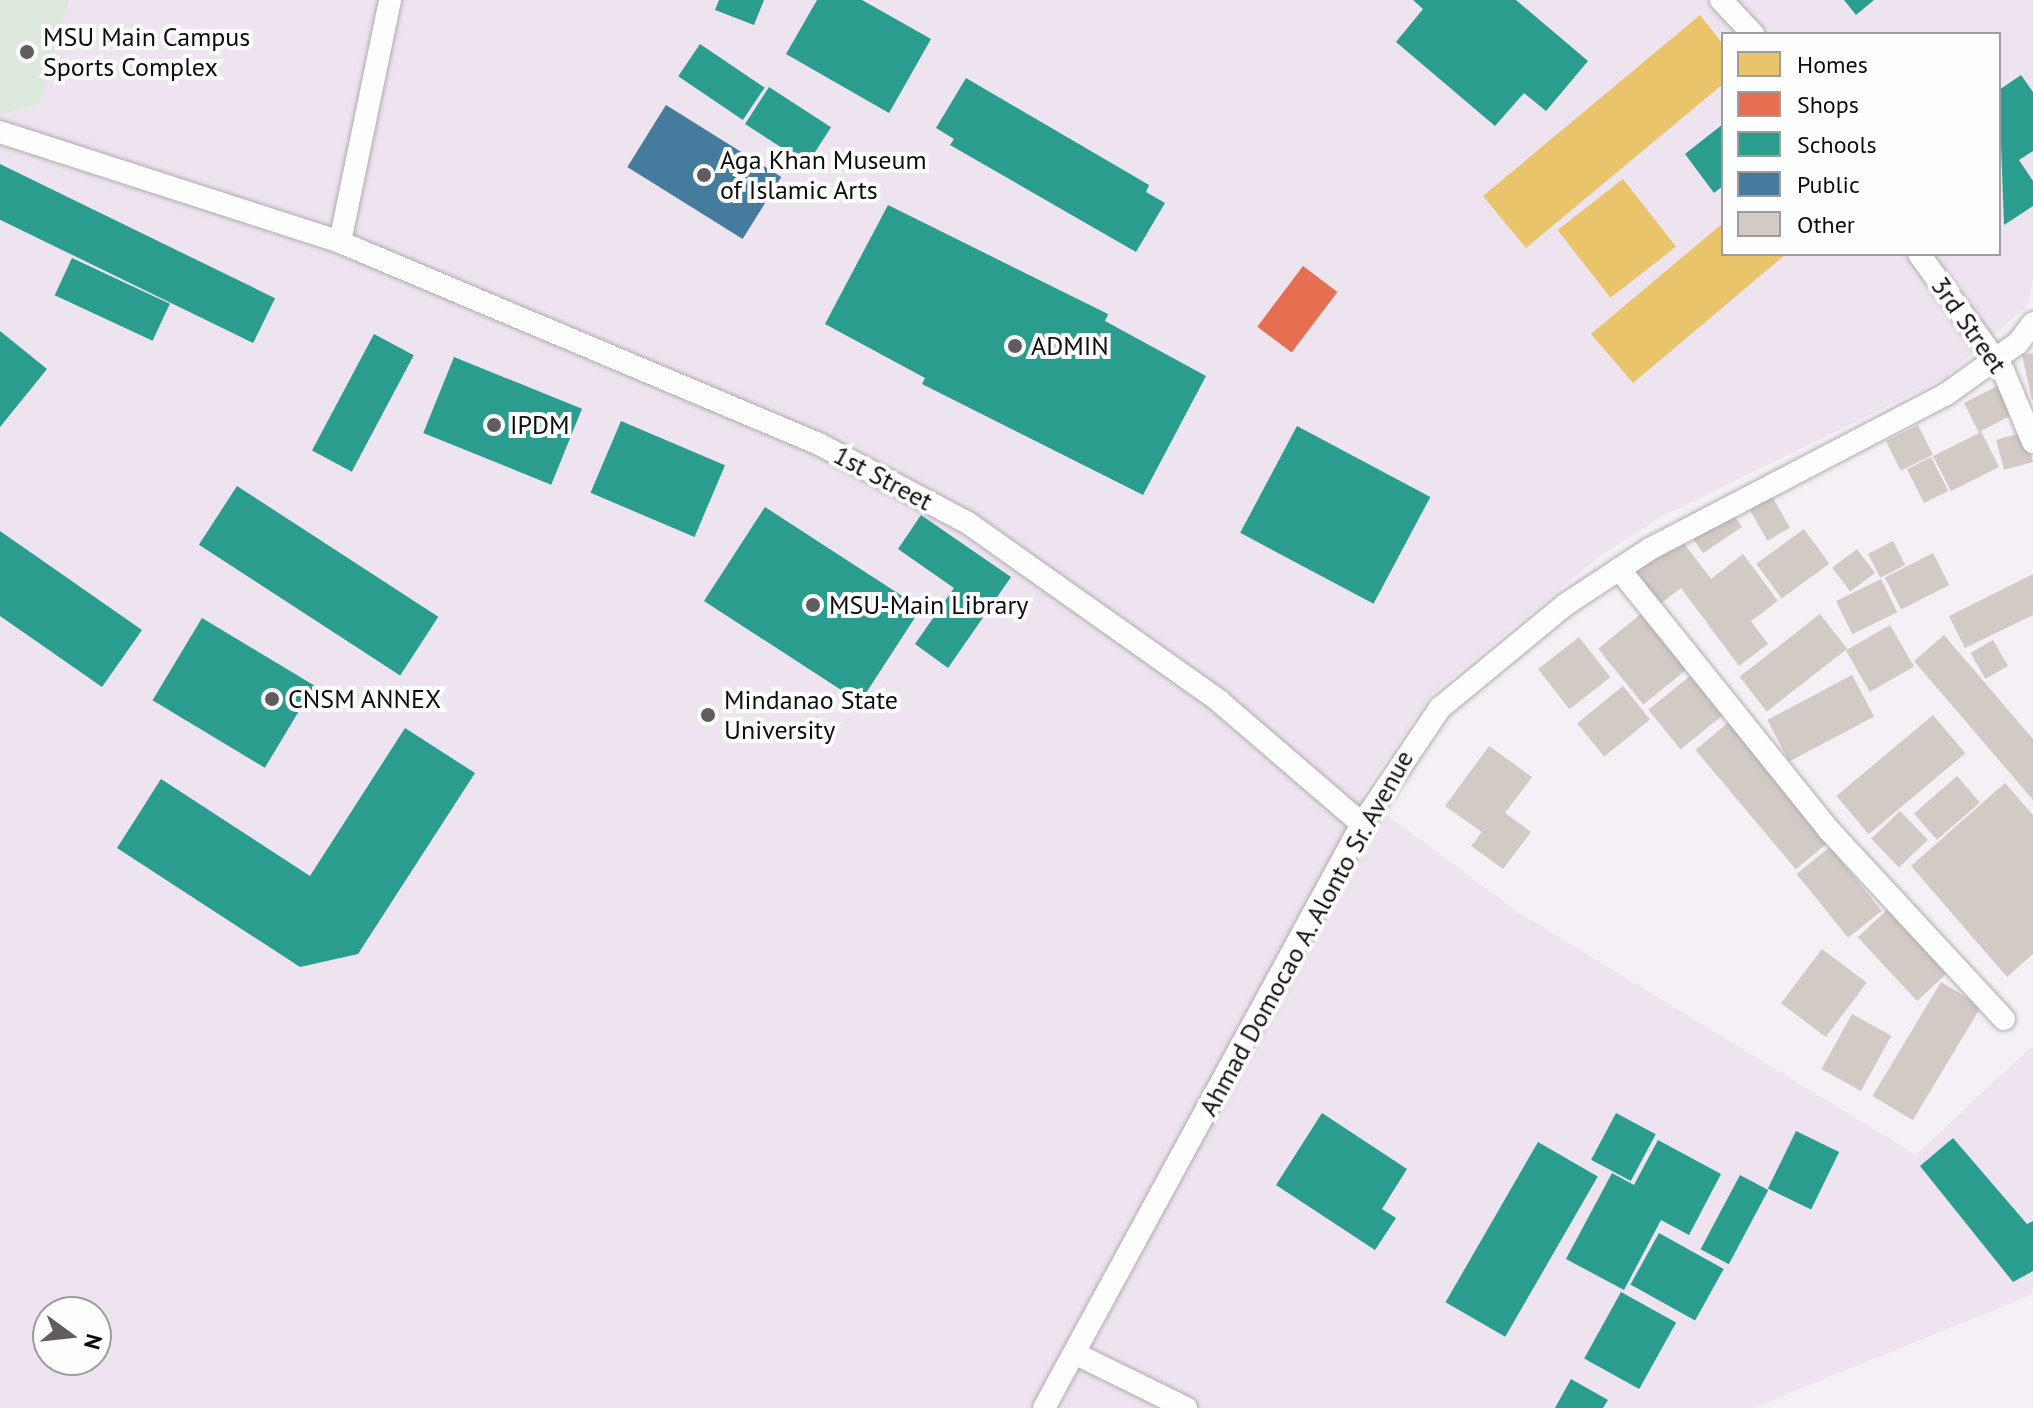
<!DOCTYPE html>
<style>
body{margin:0}
#map{position:relative;width:2033px;height:1408px;overflow:hidden;background:#f5f0f5;font-family:"PT Sans",sans-serif}
div>[style]{position:absolute}
.built>*{inset:0;background:#eee4ef}
.green>*{inset:0;background:#dee9de}
.homes>*{inset:0;background:#e9c46a;transform-origin:0 0}
.shops>*{inset:0;background:#e76f51;transform-origin:0 0}
.schools>*{inset:0;background:#2a9d8f;transform-origin:0 0}
.public>*{inset:0;background:#457b9d;transform-origin:0 0}
.building>*{inset:0;background:#d2cac5;transform-origin:0 0}
.roads{filter:drop-shadow(0 0 2px #afabaf) drop-shadow(0 0 2px #afabaf)}
.minor>*{height:22px;margin:-11px;padding:0 11px;transform-origin:11px;border-radius:11px;background:#fefdfe}
.dots>*{width:22px;height:22px;translate:-50% -50%;box-sizing:border-box;border:4px solid #fefefe;border-radius:50%}
span{translate:-50% -50%;white-space:nowrap;text-align:center;line-height:1.15;-webkit-text-stroke:8px #fefefe;paint-order:stroke}
.poi-label{font-size:26px;color:#0f0c0f}
.left{translate:0 -50%;text-align:left}
.street-label{font-size:26px;color:#0f0c0f}
.legend{position:absolute;left:1721px;top:32px;width:280px;height:224px;box-sizing:border-box;background:#fefefe;border:2px solid #9e9d9e;margin:0;padding:10px 14px;list-style:none;font-size:24px;color:#0f0c0f}
.legend li{display:flex;align-items:center;gap:16px;height:40px}
.legend b{width:40px;border:2px solid #9e9d9e}
.north{position:absolute;left:32px;top:1296px;width:80px;height:80px;box-sizing:border-box;background:#fefefe;border:2px solid #9e9d9e;border-radius:50%;rotate:105deg;font-size:22px;font-weight:700;line-height:32px;text-align:center;color:#0f0c0f}
.north::after{content:'';display:block;margin:auto;width:28px;height:36px;background:#605c60;clip-path:polygon(50% 0,100% 100%,50% 72%,0 100%)}
</style>
<div id="map">
<div class="built">
<div style="clip-path:polygon(evenodd,0 0,2033px 0,2033px 285px,2027px 306px,1943px 379px,1661px 517px,1600px 556px,1432px 694px,1361px 796px,1518px 912px,1916px 1155px,2033px 1045px,2033px 1294px,1753px 1408px,0 1408px,0 0,1723px 34px,1999px 34px,1999px 254px,1723px 254px,1723px 34px,0 0,48px 1312px,96px 1312px,96px 1360px,48px 1360px,48px 1312px)"></div>
</div>
<div class="green">
<div style="clip-path:polygon(0 0,69px 0,39px 105px,0 114px)"></div>
</div>
<div class="homes">
<div style="clip-path:polygon(1700px 15px,1723px 44px,1723px 84px,1526px 248px,1483px 196px)"></div>
<div style="left:1623px;top:179px;width:86px;height:83px;rotate:52deg"></div>
<div style="clip-path:polygon(1723px 223px,1723px 254px,1786px 254px,1633px 383px,1591px 334px)"></div>
</div>
<div class="shops">
<div style="left:1303px;top:266px;width:43px;height:76px;rotate:37deg"></div>
</div>
<div class="schools">
<div style="clip-path:polygon(719px 0,764px 0,754px 25px,715px 10px)"></div>
<div style="clip-path:polygon(817px 0,862px 0,931px 39px,889px 113px,786px 54px)"></div>
<div style="clip-path:polygon(1413px 0,1516px 0,1588px 61px,1546px 111px,1524px 93px,1495px 126px,1396px 42px,1423px 9px)"></div>
<div style="clip-path:polygon(1844px 0,1874px 0,1856px 15px)"></div>
<div style="left:700px;top:44px;width:78px;height:39px;rotate:34deg"></div>
<div style="clip-path:polygon(2021px 75px,2033px 92px,2033px 151px,2019px 160px,2033px 181px,2033px 206px,2004px 225px,1999px 90px)"></div>
<div style="clip-path:polygon(966px 78px,1149px 185px,1146px 192px,1165px 203px,1136px 252px,950px 145px,954px 139px,936px 128px)"></div>
<div style="left:769px;top:87px;width:74px;height:44px;rotate:33deg"></div>
<div style="clip-path:polygon(1723px 124px,1723px 186px,1714px 193px,1685px 154px)"></div>
<div style="left:0;top:164px;width:306px;height:50px;rotate:26deg"></div>
<div style="clip-path:polygon(888px 205px,1108px 314px,1105px 321px,1206px 376px,1143px 495px,922px 384px,925px 378px,825px 324px)"></div>
<div style="left:72px;top:258px;width:108px;height:41px;rotate:25deg"></div>
<div style="clip-path:polygon(0 331px,47px 369px,0 427px)"></div>
<div style="left:374px;top:334px;width:45px;height:132px;rotate:28deg"></div>
<div style="left:454px;top:357px;width:138px;height:82px;rotate:22deg"></div>
<div style="left:621px;top:421px;width:113px;height:78px;rotate:23deg"></div>
<div style="left:1297px;top:426px;width:151px;height:121px;rotate:28deg"></div>
<div style="left:237px;top:486px;width:240px;height:70px;rotate:33deg"></div>
<div style="left:765px;top:507px;width:186px;height:112px;rotate:33deg"></div>
<div style="clip-path:polygon(921px 515px,1011px 577px,948px 668px,915px 644px,954px 588px,898px 549px)"></div>
<div style="clip-path:polygon(0 531px,142px 630px,102px 687px,0 616px)"></div>
<div style="left:202px;top:618px;width:131px;height:96px;rotate:31deg"></div>
<div style="clip-path:polygon(405px 728px,475px 773px,358px 954px,300px 967px,117px 848px,161px 779px,310px 876px)"></div>
<div style="clip-path:polygon(1322px 1113px,1407px 1169px,1382px 1209px,1396px 1218px,1375px 1250px,1276px 1185px)"></div>
<div style="left:1616px;top:1113px;width:45px;height:53px;rotate:28deg"></div>
<div style="left:1796px;top:1131px;width:48px;height:64px;rotate:26deg"></div>
<div style="clip-path:polygon(1953px 1138px,2027px 1224px,2033px 1221px,2033px 1271px,2013px 1282px,1920px 1166px)"></div>
<div style="clip-path:polygon(1658px 1140px,1721px 1174px,1689px 1235px,1661px 1220px,1624px 1290px,1566px 1259px,1612px 1173px,1634px 1185px)"></div>
<div style="left:1538px;top:1142px;width:69px;height:185px;rotate:30deg"></div>
<div style="left:1740px;top:1175px;width:32px;height:84px;rotate:28deg"></div>
<div style="left:1659px;top:1233px;width:74px;height:59px;rotate:29deg"></div>
<div style="left:1621px;top:1292px;width:63px;height:76px;rotate:29deg"></div>
<div style="clip-path:polygon(1571px 1379px,1608px 1400px,1603px 1408px,1555px 1408px)"></div>
</div>
<div class="public">
<div style="left:666px;top:105px;width:136px;height:73px;rotate:32deg"></div>
</div>
<div class="building">
<div style="clip-path:polygon(2033px 353px,2033px 400px,2032px 400px,2022px 355px)"></div>
<div style="clip-path:polygon(1999px 385px,2014px 414px,1981px 431px,1999px 467px,1951px 491px,1933px 456px,1979px 433px,1964px 403px)"></div>
<div style="left:1918px;top:425px;width:33px;height:36px;rotate:63deg"></div>
<div style="left:2025px;top:432px;width:31px;height:30px;rotate:75deg"></div>
<div style="left:1931px;top:457px;width:38px;height:27px;rotate:63deg"></div>
<div style="left:1770px;top:493px;width:40px;height:26px;rotate:60deg"></div>
<div style="left:1729px;top:508px;width:23px;height:47px;rotate:56deg"></div>
<div style="left:1804px;top:529px;width:43px;height:59px;rotate:54deg"></div>
<div style="clip-path:polygon(1680px 538px,1711px 579px,1743px 554px,1778px 601px,1751px 621px,1768px 644px,1739px 666px,1681px 588px,1660px 604px,1636px 571px)"></div>
<div style="left:1893px;top:541px;width:27px;height:28px;rotate:63deg"></div>
<div style="left:1857px;top:549px;width:30px;height:31px;rotate:53deg"></div>
<div style="left:1933px;top:553px;width:36px;height:54px;rotate:63deg"></div>
<div style="clip-path:polygon(2033px 574px,2033px 615px,1965px 648px,1949px 616px)"></div>
<div style="left:1881px;top:579px;width:37px;height:50px;rotate:64deg"></div>
<div style="left:1647px;top:609px;width:72px;height:63px;rotate:51deg"></div>
<div style="left:1820px;top:614px;width:44px;height:102px;rotate:52deg"></div>
<div style="left:1890px;top:625px;width:48px;height:51px;rotate:60deg"></div>
<div style="clip-path:polygon(1944px 635px,2033px 739px,2033px 800px,1914px 661px)"></div>
<div style="left:1579px;top:637px;width:51px;height:52px;rotate:52deg"></div>
<div style="left:1993px;top:640px;width:30px;height:26px;rotate:60deg"></div>
<div style="left:1695px;top:672px;width:51px;height:60px;rotate:51deg"></div>
<div style="left:1852px;top:675px;width:47px;height:96px;rotate:62deg"></div>
<div style="left:1623px;top:686px;width:43px;height:59px;rotate:51deg"></div>
<div style="left:1933px;top:715px;width:50px;height:126px;rotate:50deg"></div>
<div style="left:1730px;top:721px;width:156px;height:45px;rotate:50deg"></div>
<div style="clip-path:polygon(1489px 746px,1532px 777px,1505px 813px,1531px 832px,1503px 869px,1471px 846px,1482px 832px,1445px 806px)"></div>
<div style="left:1957px;top:776px;width:35px;height:57px;rotate:49deg"></div>
<div style="clip-path:polygon(2005px 783px,2033px 815px,2033px 954px,2007px 977px,1911px 866px)"></div>
<div style="left:1900px;top:811px;width:40px;height:40px;rotate:46deg"></div>
<div style="left:1830px;top:847px;width:82px;height:43px;rotate:51deg"></div>
<div style="left:1887px;top:910px;width:87px;height:40px;rotate:47deg"></div>
<div style="left:1822px;top:949px;width:56px;height:68px;rotate:37deg"></div>
<div style="left:1941px;top:982px;width:47px;height:133px;rotate:31deg"></div>
<div style="left:1852px;top:1014px;width:45px;height:63px;rotate:29deg"></div>
</div>
<div class="roads">
<div class="minor">
<div style="left:1721px;top:0;width:47px;rotate:46.7deg"></div>
<div style="left:0;top:132px;width:357px;rotate:17.9deg"></div>
<div style="left:340px;top:242px;width:520px;rotate:22.87deg"></div>
<div style="left:819px;top:444px;width:169px;rotate:27.9deg"></div>
<div style="left:968px;top:523px;width:308px;rotate:35.3deg"></div>
<div style="left:1219px;top:701px;width:189px;rotate:40.7deg"></div>
<div style="left:340px;top:242px;width:247px;rotate:-78.3deg"></div>
<div style="left:1919px;top:254px;width:143px;rotate:54.1deg"></div>
<div style="left:2003px;top:370px;width:78px;rotate:67.4deg"></div>
<div style="left:1619px;top:569px;width:334px;rotate:51.2deg"></div>
<div style="left:1828px;top:829px;width:259px;rotate:47.2deg"></div>
<div style="left:1074px;top:1353px;width:125px;rotate:26.2deg"></div>
<div style="left:1044px;top:1408px;width:665px;rotate:-61.43deg"></div>
<div style="left:1362px;top:824px;width:140px;rotate:-56.1deg"></div>
<div style="left:1440px;top:708px;width:162px;rotate:-39.5deg"></div>
<div style="left:1565px;top:605px;width:102px;rotate:-33.4deg"></div>
<div style="left:1650px;top:549px;width:333px;rotate:-27.6deg"></div>
<div style="left:1945px;top:395px;width:90px;rotate:-35.5deg"></div>
<div style="left:2018px;top:343px;width:25px;rotate:-53deg"></div>
</div>
</div>
<div class="dots">
<div style="left:27px;top:52px;background:#605c60"></div>
<div style="left:704px;top:175px;background:#605c60"></div>
<div style="left:1015px;top:346px;background:#605c60"></div>
<div style="left:494px;top:425px;background:#605c60"></div>
<div style="left:813px;top:605px;background:#605c60"></div>
<div style="left:272px;top:699px;background:#605c60"></div>
<div style="left:708px;top:715px;background:#605c60"></div>
</div>
<div class="poi-label">
<span class="left" style="left:43px;top:52px">MSU Main Campus<br>Sports Complex</span>
<span class="left" style="left:720px;top:175px">Aga Khan Museum<br>of Islamic Arts</span>
<span class="left" style="left:1031px;top:346px">ADMIN</span>
<span class="left" style="left:510px;top:425px">IPDM</span>
<span class="left" style="left:829px;top:605px">MSU-Main Library</span>
<span class="left" style="left:288px;top:699px">CNSM ANNEX</span>
<span class="left" style="left:724px;top:715px">Mindanao State<br>University</span>
</div>
<div class="street-label">
<span style="left:1969px;top:325px;rotate:55deg">3rd Street</span>
<span style="left:883px;top:478px;rotate:28deg">1st Street</span>
<span style="left:1306px;top:933px;rotate:-61deg">Ahmad Domocao A. Alonto Sr. Avenue</span>
</div>
<ul class="legend">
<li><b style="height:22px;background:#e9c46a"></b>Homes</li>
<li><b style="height:22px;background:#e76f51"></b>Shops</li>
<li><b style="height:22px;background:#2a9d8f"></b>Schools</li>
<li><b style="height:22px;background:#457b9d"></b>Public</li>
<li><b style="height:22px;background:#d2cac5"></b>Other</li>
</ul>
<div class="north">N</div>
</div>
